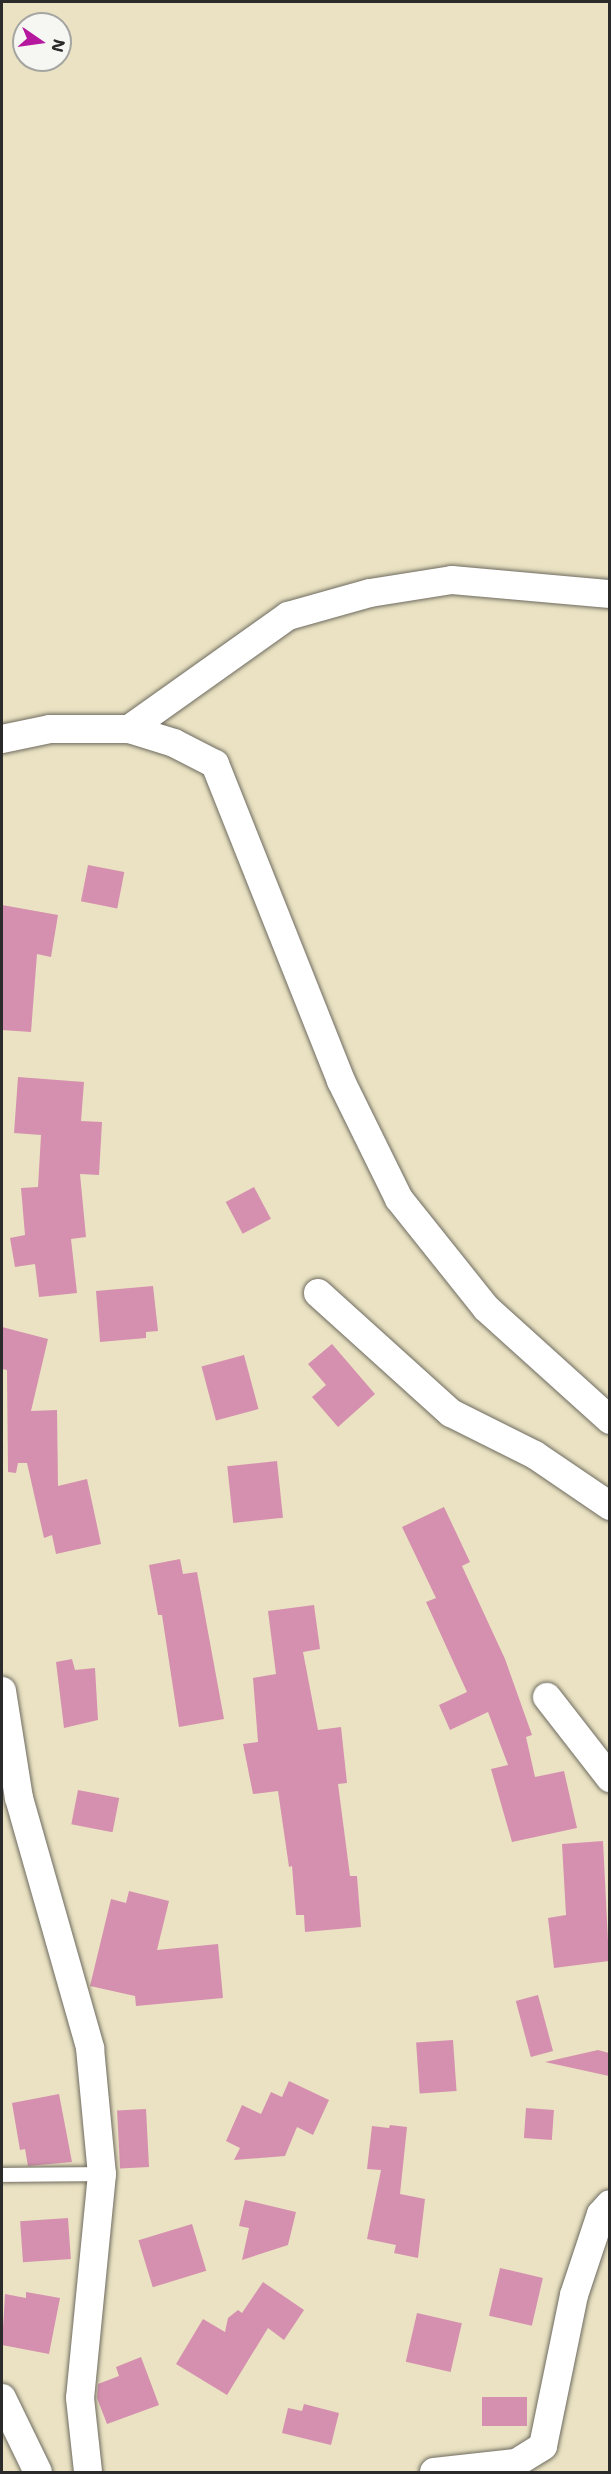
<!DOCTYPE html>
<style>
body{margin:0}
#map{position:relative;width:611px;height:2474px;overflow:hidden;background:#eae2c2;font-family:"Shantell Sans",sans-serif}
div>[style]{position:absolute}
.building>*{inset:0;background:#d590af;transform-origin:0 0}
.roads{filter:drop-shadow(0 0 2px #6e6b60) drop-shadow(0 0 2px #6e6b60)}
.service>*{height:14px;margin:-7px;padding:0 7px;transform-origin:7px;border-radius:7px;background:#fff}
.minor>*{height:28px;margin:-14px;padding:0 14px;transform-origin:14px;border-radius:14px;background:#fff}
span{translate:-50% -50%;white-space:nowrap;text-align:center;line-height:1.15;-webkit-text-stroke:6px #f6f6f2;paint-order:stroke}
.frame{position:absolute;inset:0;border:3px solid #2b2b2b;pointer-events:none}
.north{position:absolute;left:12px;top:12px;width:60px;height:60px;box-sizing:border-box;background:#f6f6f2;border:2px solid #a5a5a2;border-radius:50%;rotate:103deg;font-size:16px;font-weight:700;line-height:24px;text-align:center;color:#2b2b2b}
.north::after{content:'';display:block;margin:auto;width:21px;height:27px;background:#b5179e;clip-path:polygon(50% 0,100% 100%,50% 72%,0 100%)}
</style>
<div id="map">
<div class="building">
<div style="left:88px;top:865px;width:37px;height:37px;rotate:11deg"></div>
<div style="clip-path:polygon(2px 905px,58px 915px,51px 957px,37px 954px,31px 1032px,2px 1030px)"></div>
<div style="clip-path:polygon(18px 1077px,84px 1082px,81px 1121px,102px 1122px,99px 1175px,80px 1174px,86px 1237px,71px 1239px,77px 1293px,39px 1297px,35px 1264px,15px 1267px,10px 1238px,25px 1235px,21px 1188px,38px 1187px,41px 1135px,14px 1133px)"></div>
<div style="left:254px;top:1187px;width:36px;height:32px;rotate:62deg"></div>
<div style="clip-path:polygon(153px 1286px,158px 1331px,146px 1332px,146px 1338px,100px 1342px,96px 1291px)"></div>
<div style="clip-path:polygon(2px 1327px,48px 1339px,31px 1411px,57px 1410px,58px 1486px,87px 1479px,101px 1544px,56px 1554px,52px 1535px,44px 1538px,27px 1463px,18px 1463px,16px 1473px,8px 1472px,7px 1370px,2px 1369px)"></div>
<div style="clip-path:polygon(332px 1344px,375px 1394px,338px 1427px,312px 1397px,326px 1385px,308px 1364px)"></div>
<div style="left:244px;top:1355px;width:56px;height:44px;rotate:75deg"></div>
<div style="left:277px;top:1461px;width:57px;height:50px;rotate:84deg"></div>
<div style="clip-path:polygon(444px 1507px,470px 1562px,462px 1566px,505px 1659px,532px 1735px,526px 1737px,535px 1777px,564px 1771px,577px 1828px,512px 1842px,491px 1769px,508px 1765px,488px 1712px,450px 1730px,439px 1705px,467px 1692px,426px 1602px,436px 1598px,402px 1527px)"></div>
<div style="clip-path:polygon(180px 1559px,183px 1574px,197px 1572px,224px 1719px,179px 1727px,162px 1615px,158px 1615px,149px 1565px)"></div>
<div style="clip-path:polygon(314px 1605px,320px 1649px,303px 1652px,318px 1730px,341px 1727px,347px 1783px,338px 1784px,350px 1876px,357px 1876px,361px 1927px,305px 1932px,304px 1915px,296px 1915px,292px 1866px,289px 1867px,278px 1791px,253px 1794px,243px 1744px,258px 1742px,253px 1678px,276px 1674px,268px 1611px)"></div>
<div style="clip-path:polygon(72px 1659px,75px 1670px,95px 1668px,98px 1720px,64px 1728px,56px 1662px)"></div>
<div style="left:78px;top:1790px;width:42px;height:35px;rotate:11deg"></div>
<div style="clip-path:polygon(603px 1841px,609px 1961px,554px 1968px,548px 1918px,566px 1915px,562px 1844px)"></div>
<div style="clip-path:polygon(129px 1891px,169px 1901px,157px 1950px,218px 1944px,223px 1998px,136px 2006px,135px 1996px,90px 1986px,111px 1899px,126px 1903px)"></div>
<div style="left:538px;top:1995px;width:58px;height:23px;rotate:75deg"></div>
<div style="left:453px;top:2040px;width:51px;height:37px;rotate:86deg"></div>
<div style="clip-path:polygon(598px 2050px,609px 2053px,609px 2076px,545px 2062px)"></div>
<div style="clip-path:polygon(289px 2081px,329px 2100px,313px 2135px,297px 2127px,285px 2156px,234px 2160px,240px 2148px,226px 2141px,242px 2105px,261px 2114px,271px 2092px,282px 2097px)"></div>
<div style="clip-path:polygon(59px 2094px,72px 2162px,28px 2166px,25px 2149px,20px 2150px,12px 2103px)"></div>
<div style="left:526px;top:2108px;width:28px;height:30px;rotate:4deg"></div>
<div style="left:146px;top:2109px;width:58px;height:29px;rotate:87deg"></div>
<div style="clip-path:polygon(390px 2125px,407px 2127px,400px 2194px,425px 2199px,418px 2258px,394px 2253px,396px 2245px,367px 2239px,381px 2170px,367px 2169px,372px 2126px,389px 2128px)"></div>
<div style="clip-path:polygon(245px 2200px,296px 2212px,288px 2245px,242px 2260px,249px 2228px,239px 2226px)"></div>
<div style="left:68px;top:2218px;width:41px;height:48px;rotate:86deg"></div>
<div style="left:192px;top:2224px;width:49px;height:56px;rotate:73deg"></div>
<div style="left:500px;top:2268px;width:44px;height:49px;rotate:13deg"></div>
<div style="clip-path:polygon(263px 2282px,304px 2310px,284px 2340px,268px 2328px,227px 2395px,176px 2364px,203px 2319px,225px 2332px,228px 2318px,238px 2310px,242px 2313px)"></div>
<div style="clip-path:polygon(26px 2292px,60px 2298px,49px 2354px,2px 2345px,5px 2294px,26px 2298px)"></div>
<div style="left:417px;top:2313px;width:46px;height:50px;rotate:13deg"></div>
<div style="clip-path:polygon(141px 2357px,159px 2405px,107px 2424px,97px 2398px,98px 2384px,119px 2376px,116px 2367px)"></div>
<div style="left:482px;top:2397px;width:45px;height:29px"></div>
<div style="clip-path:polygon(304px 2404px,339px 2413px,331px 2445px,282px 2433px,288px 2408px,302px 2411px)"></div>
</div>
<div class="roads">
<div class="service">
<div style="left:2px;top:2175px;width:100px;rotate:-0.6deg"></div>
</div>
<div class="minor">
<div style="left:129px;top:729px;width:195px;rotate:-35.4deg"></div>
<div style="left:288px;top:616px;width:85px;rotate:-15.7deg"></div>
<div style="left:370px;top:593px;width:83px;rotate:-9deg"></div>
<div style="left:452px;top:580px;width:159px;rotate:5.1deg"></div>
<div style="left:2px;top:739px;width:49px;rotate:-11.8deg"></div>
<div style="left:50px;top:729px;width:79px"></div>
<div style="left:129px;top:729px;width:47px;rotate:17.3deg"></div>
<div style="left:174px;top:743px;width:46px;rotate:27.1deg"></div>
<div style="left:215px;top:764px;width:341px;rotate:68.3deg"></div>
<div style="left:341px;top:1081px;width:131px;rotate:63.8deg"></div>
<div style="left:399px;top:1199px;width:139px;rotate:51.4deg"></div>
<div style="left:486px;top:1308px;width:167px;rotate:42.1deg"></div>
<div style="left:318px;top:1293px;width:179px;rotate:42.1deg"></div>
<div style="left:451px;top:1413px;width:94px;rotate:26.6deg"></div>
<div style="left:535px;top:1455px;width:91px;rotate:34.2deg"></div>
<div style="left:2px;top:1691px;width:108px;rotate:81deg"></div>
<div style="left:19px;top:1798px;width:260px;rotate:74.1deg"></div>
<div style="left:90px;top:2048px;width:127px;rotate:84.6deg"></div>
<div style="left:102px;top:2174px;width:225px;rotate:95.6deg"></div>
<div style="left:80px;top:2398px;width:74px;rotate:83.8deg"></div>
<div style="left:547px;top:1697px;width:103px;rotate:52.1deg"></div>
<div style="left:2px;top:2398px;width:82px;rotate:64.1deg"></div>
<div style="left:434px;top:2472px;width:82px;rotate:-6.3deg"></div>
<div style="left:516px;top:2463px;width:32px;rotate:-32deg"></div>
<div style="left:543px;top:2446px;width:154px;rotate:-78.4deg"></div>
<div style="left:574px;top:2295px;width:85px;rotate:-71.6deg"></div>
<div style="left:601px;top:2214px;width:13px;rotate:-48deg"></div>
</div>
</div>
<div class="frame"></div>
<div class="north">N</div>
</div>
